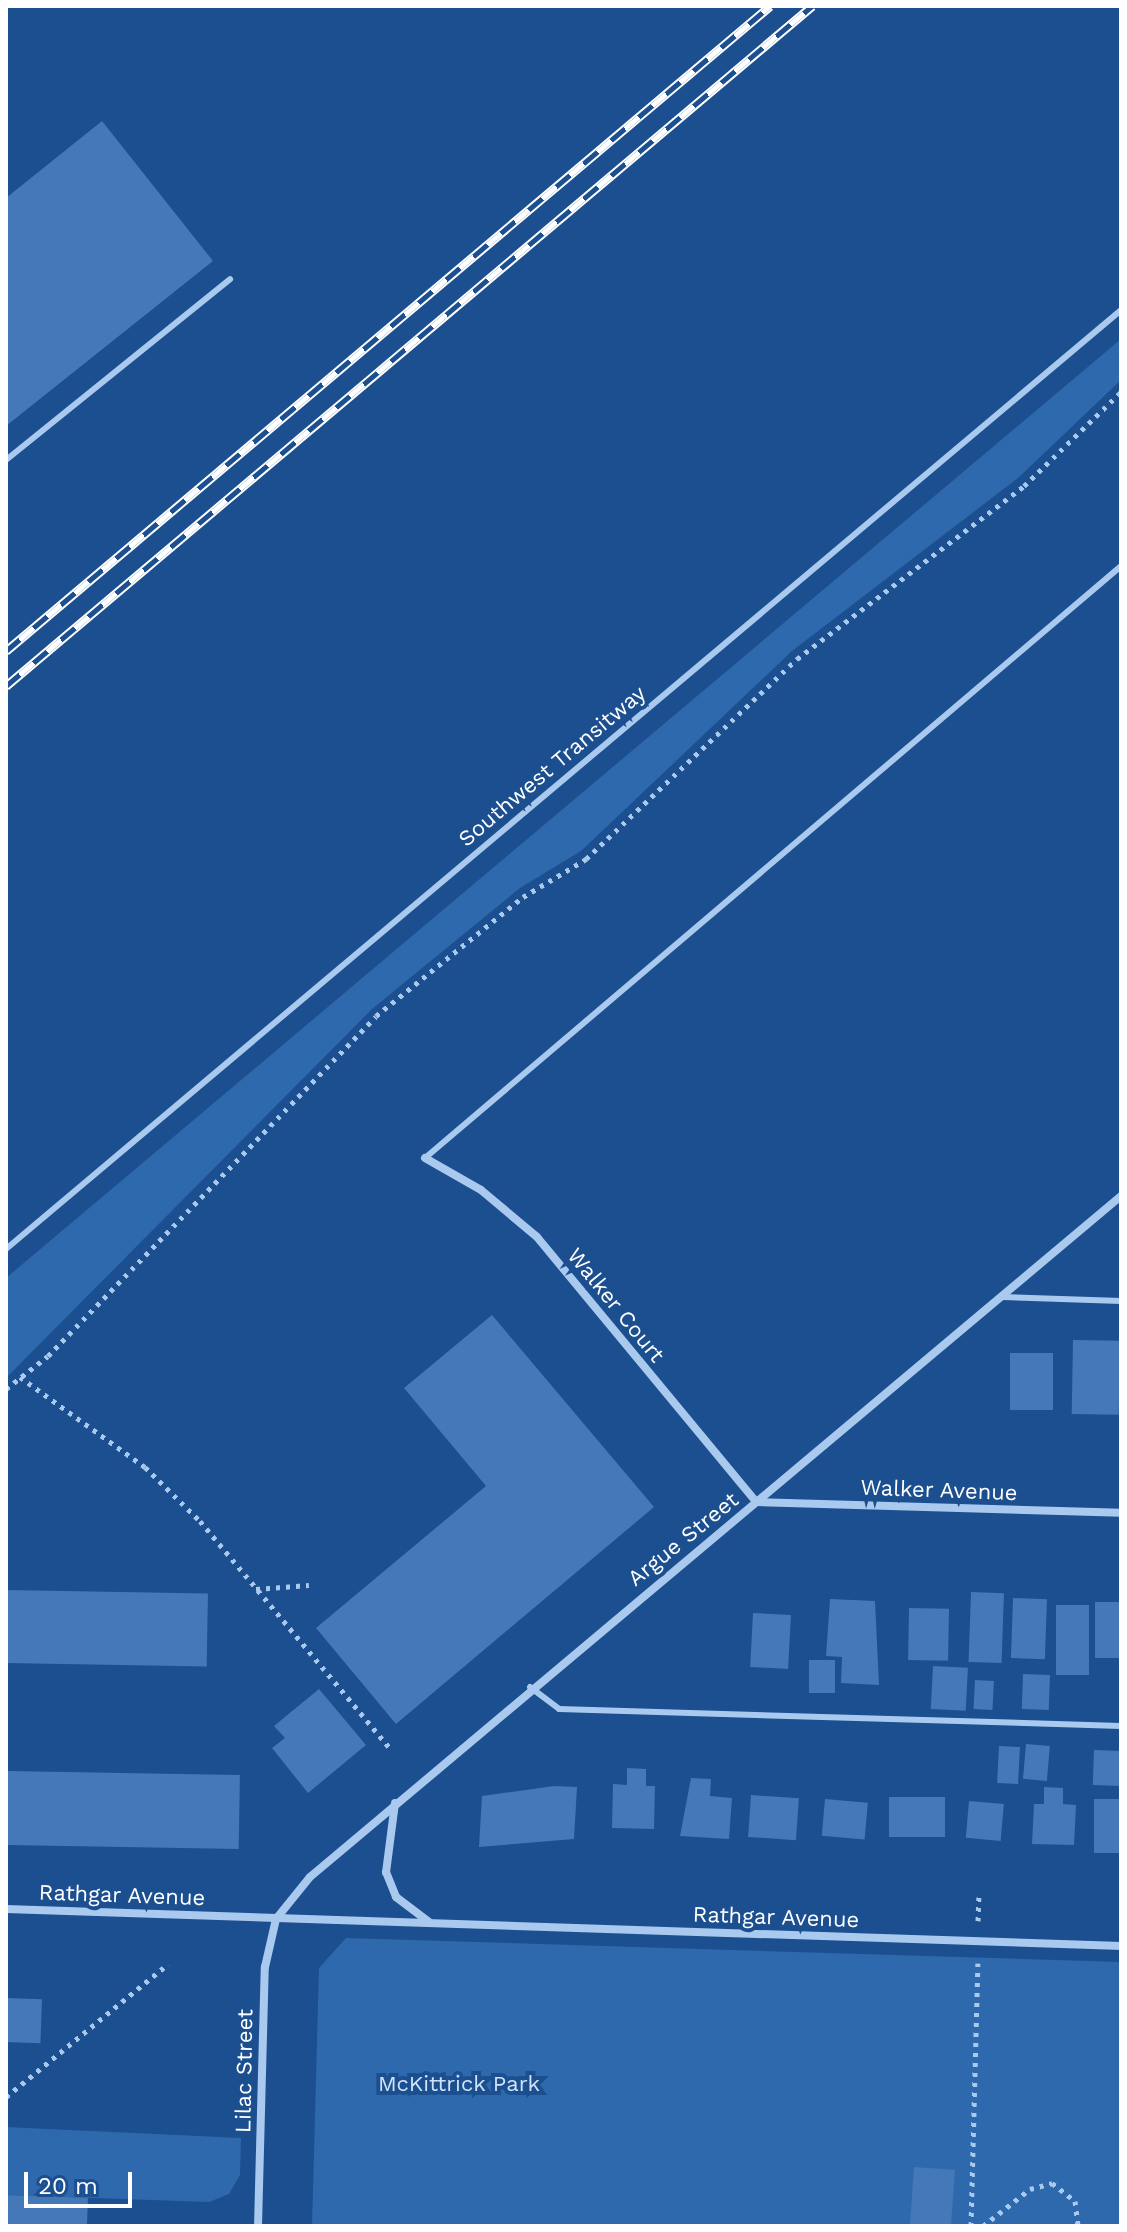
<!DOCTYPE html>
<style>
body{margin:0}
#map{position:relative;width:1127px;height:2232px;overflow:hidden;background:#1b4f8f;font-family:"Work Sans",sans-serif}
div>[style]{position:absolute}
.green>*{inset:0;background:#2e69ad}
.building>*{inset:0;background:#4478b7;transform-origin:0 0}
.path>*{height:5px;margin-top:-2.5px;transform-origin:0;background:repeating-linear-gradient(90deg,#a9c9ee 0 4px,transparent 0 10px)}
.lane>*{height:6px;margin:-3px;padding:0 3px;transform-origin:3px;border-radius:3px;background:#a9c9ee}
.street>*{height:8px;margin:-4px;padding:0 4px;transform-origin:4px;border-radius:4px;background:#a9c9ee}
.rail>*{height:9px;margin-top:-4.5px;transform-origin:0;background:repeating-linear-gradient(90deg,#1b4f8f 0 18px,#fff 0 36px);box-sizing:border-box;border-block:2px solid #fff}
span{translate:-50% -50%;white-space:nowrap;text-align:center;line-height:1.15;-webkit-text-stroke:8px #1b4f8f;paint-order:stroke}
.street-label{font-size:22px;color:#fff}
.park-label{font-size:22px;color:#cfe3fa}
.frame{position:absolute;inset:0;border:8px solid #fff;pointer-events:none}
.scale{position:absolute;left:24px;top:2172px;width:108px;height:36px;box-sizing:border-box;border:4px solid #fff;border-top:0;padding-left:10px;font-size:24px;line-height:28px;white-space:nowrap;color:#fff;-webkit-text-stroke:6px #1b4f8f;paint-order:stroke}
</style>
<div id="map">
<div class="green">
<div style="clip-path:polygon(1121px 339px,1121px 380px,1018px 478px,792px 651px,581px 851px,520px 888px,372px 1009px,6px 1378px,6px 1278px)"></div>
<div style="clip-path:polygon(346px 1938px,1121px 1962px,1121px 2226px,312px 2226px,319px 1968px)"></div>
<div style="clip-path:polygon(6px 2127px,241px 2138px,240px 2175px,229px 2194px,209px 2202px,6px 2195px)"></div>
</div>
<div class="building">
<div style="clip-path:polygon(102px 121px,213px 261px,6px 426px,6px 198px)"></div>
<div style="clip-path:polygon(492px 1315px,654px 1507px,396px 1724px,316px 1628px,486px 1486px,404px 1388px)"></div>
<div style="left:1073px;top:1340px;width:47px;height:74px;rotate:1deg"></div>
<div style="left:1053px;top:1353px;width:57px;height:43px;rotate:90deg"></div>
<div style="left:6px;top:1590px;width:202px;height:73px;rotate:1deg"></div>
<div style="left:971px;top:1592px;width:33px;height:70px;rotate:2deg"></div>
<div style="left:1013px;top:1598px;width:34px;height:60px;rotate:2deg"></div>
<div style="clip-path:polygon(830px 1599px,875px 1601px,879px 1685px,841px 1683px,842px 1657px,826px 1656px)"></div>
<div style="left:1095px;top:1602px;width:26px;height:56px"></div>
<div style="left:1056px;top:1605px;width:33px;height:70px"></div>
<div style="left:909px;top:1608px;width:40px;height:52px;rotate:1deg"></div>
<div style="left:753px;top:1613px;width:38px;height:54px;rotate:3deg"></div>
<div style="left:809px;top:1660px;width:26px;height:33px"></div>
<div style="left:933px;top:1666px;width:35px;height:43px;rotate:3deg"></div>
<div style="left:1023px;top:1674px;width:27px;height:35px;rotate:2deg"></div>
<div style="left:975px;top:1680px;width:19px;height:29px;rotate:3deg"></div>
<div style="clip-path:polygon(319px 1689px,366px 1745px,308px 1793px,272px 1748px,285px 1738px,274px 1726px)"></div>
<div style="left:1026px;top:1744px;width:24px;height:35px;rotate:5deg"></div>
<div style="left:999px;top:1746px;width:21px;height:37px;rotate:3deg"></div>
<div style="left:1094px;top:1750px;width:27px;height:35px;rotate:2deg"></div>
<div style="clip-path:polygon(627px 1768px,646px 1769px,646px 1786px,655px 1786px,654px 1829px,612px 1828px,613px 1784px,627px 1785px)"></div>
<div style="left:8px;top:1771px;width:232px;height:74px;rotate:1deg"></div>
<div style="clip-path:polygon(691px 1778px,711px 1779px,710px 1796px,732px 1798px,729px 1839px,680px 1836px)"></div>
<div style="clip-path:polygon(554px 1786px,577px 1787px,574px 1839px,479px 1847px,482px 1796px)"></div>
<div style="clip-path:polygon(1044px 1787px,1063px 1788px,1063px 1804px,1076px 1805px,1074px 1845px,1032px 1844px,1034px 1804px,1044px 1804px)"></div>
<div style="left:751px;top:1795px;width:48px;height:42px;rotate:4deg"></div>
<div style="left:889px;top:1797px;width:56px;height:40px"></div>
<div style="left:825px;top:1799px;width:43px;height:37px;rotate:5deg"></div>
<div style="left:1094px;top:1799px;width:27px;height:54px"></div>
<div style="left:969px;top:1801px;width:35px;height:37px;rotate:5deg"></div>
<div style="left:6px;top:1998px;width:36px;height:44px;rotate:2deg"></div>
<div style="left:914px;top:2167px;width:41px;height:59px;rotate:4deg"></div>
<div style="left:6px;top:2195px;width:82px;height:31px;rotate:2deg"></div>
</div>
<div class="path">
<div style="left:20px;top:1377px;width:154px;rotate:35.8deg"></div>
<div style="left:145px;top:1467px;width:77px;rotate:44.5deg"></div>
<div style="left:200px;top:1521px;width:295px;rotate:50.1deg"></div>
<div style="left:6px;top:1389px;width:53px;rotate:-38.2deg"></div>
<div style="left:48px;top:1356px;width:472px;rotate:-46deg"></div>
<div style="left:376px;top:1016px;width:189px;rotate:-39deg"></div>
<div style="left:523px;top:897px;width:74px;rotate:-31.1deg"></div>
<div style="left:586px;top:859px;width:291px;rotate:-43.5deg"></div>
<div style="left:797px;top:659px;width:285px;rotate:-37.3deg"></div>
<div style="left:1024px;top:486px;width:135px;rotate:-44.1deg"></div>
<div style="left:256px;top:1589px;width:53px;rotate:-4.3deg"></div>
<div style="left:978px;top:1921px;width:24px;rotate:-88deg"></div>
<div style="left:6px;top:2097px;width:210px;rotate:-39.4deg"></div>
<div style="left:971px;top:2226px;width:263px;rotate:-88.5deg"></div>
<div style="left:983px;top:2226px;width:60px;rotate:-38.2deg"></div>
<div style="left:1030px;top:2189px;width:23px;rotate:-15deg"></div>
<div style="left:1052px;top:2183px;width:29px;rotate:38deg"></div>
<div style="left:1075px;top:2201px;width:25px;rotate:83deg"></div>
</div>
<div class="lane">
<div style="left:6px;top:460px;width:288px;rotate:-38.9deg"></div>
<div style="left:425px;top:1158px;width:914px;rotate:-40.38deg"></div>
<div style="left:6px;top:1249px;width:1458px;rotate:-40.1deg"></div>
<div style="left:1002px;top:1297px;width:119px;rotate:1.9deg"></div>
<div style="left:530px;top:1687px;width:36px;rotate:37deg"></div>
<div style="left:559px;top:1709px;width:562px;rotate:1.73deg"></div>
</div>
<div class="street">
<div style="left:425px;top:1158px;width:64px;rotate:29.7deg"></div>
<div style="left:481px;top:1190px;width:73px;rotate:40deg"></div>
<div style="left:537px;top:1237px;width:344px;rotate:50.4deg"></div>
<div style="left:756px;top:1502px;width:365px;rotate:1.7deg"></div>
<div style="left:395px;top:1803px;width:70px;rotate:97.4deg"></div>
<div style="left:386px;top:1872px;width:27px;rotate:68deg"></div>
<div style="left:396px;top:1897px;width:41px;rotate:37.1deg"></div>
<div style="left:6px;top:1909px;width:1116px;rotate:1.9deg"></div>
<div style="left:258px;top:2226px;width:259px;rotate:-88.5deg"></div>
<div style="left:265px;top:1967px;width:49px;rotate:-77.1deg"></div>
<div style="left:276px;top:1919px;width:54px;rotate:-51deg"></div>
<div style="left:310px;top:1877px;width:1059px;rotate:-40.02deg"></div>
</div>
<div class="rail">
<div style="left:6px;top:651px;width:1000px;rotate:-40.17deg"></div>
<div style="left:6px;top:686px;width:1055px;rotate:-40.15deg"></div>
</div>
<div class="street-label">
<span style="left:552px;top:766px;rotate:-40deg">Southwest Transitway</span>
<span style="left:616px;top:1305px;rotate:51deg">Walker Court</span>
<span style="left:939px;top:1490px;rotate:2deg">Walker Avenue</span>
<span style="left:683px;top:1539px;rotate:-39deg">Argue Street</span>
<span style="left:122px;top:1895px;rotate:2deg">Rathgar Avenue</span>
<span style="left:776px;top:1917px;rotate:2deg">Rathgar Avenue</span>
<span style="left:244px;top:2071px;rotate:-89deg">Lilac Street</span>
</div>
<div class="park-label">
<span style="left:459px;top:2084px">McKittrick Park</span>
</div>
<div class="frame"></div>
<div class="scale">20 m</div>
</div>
